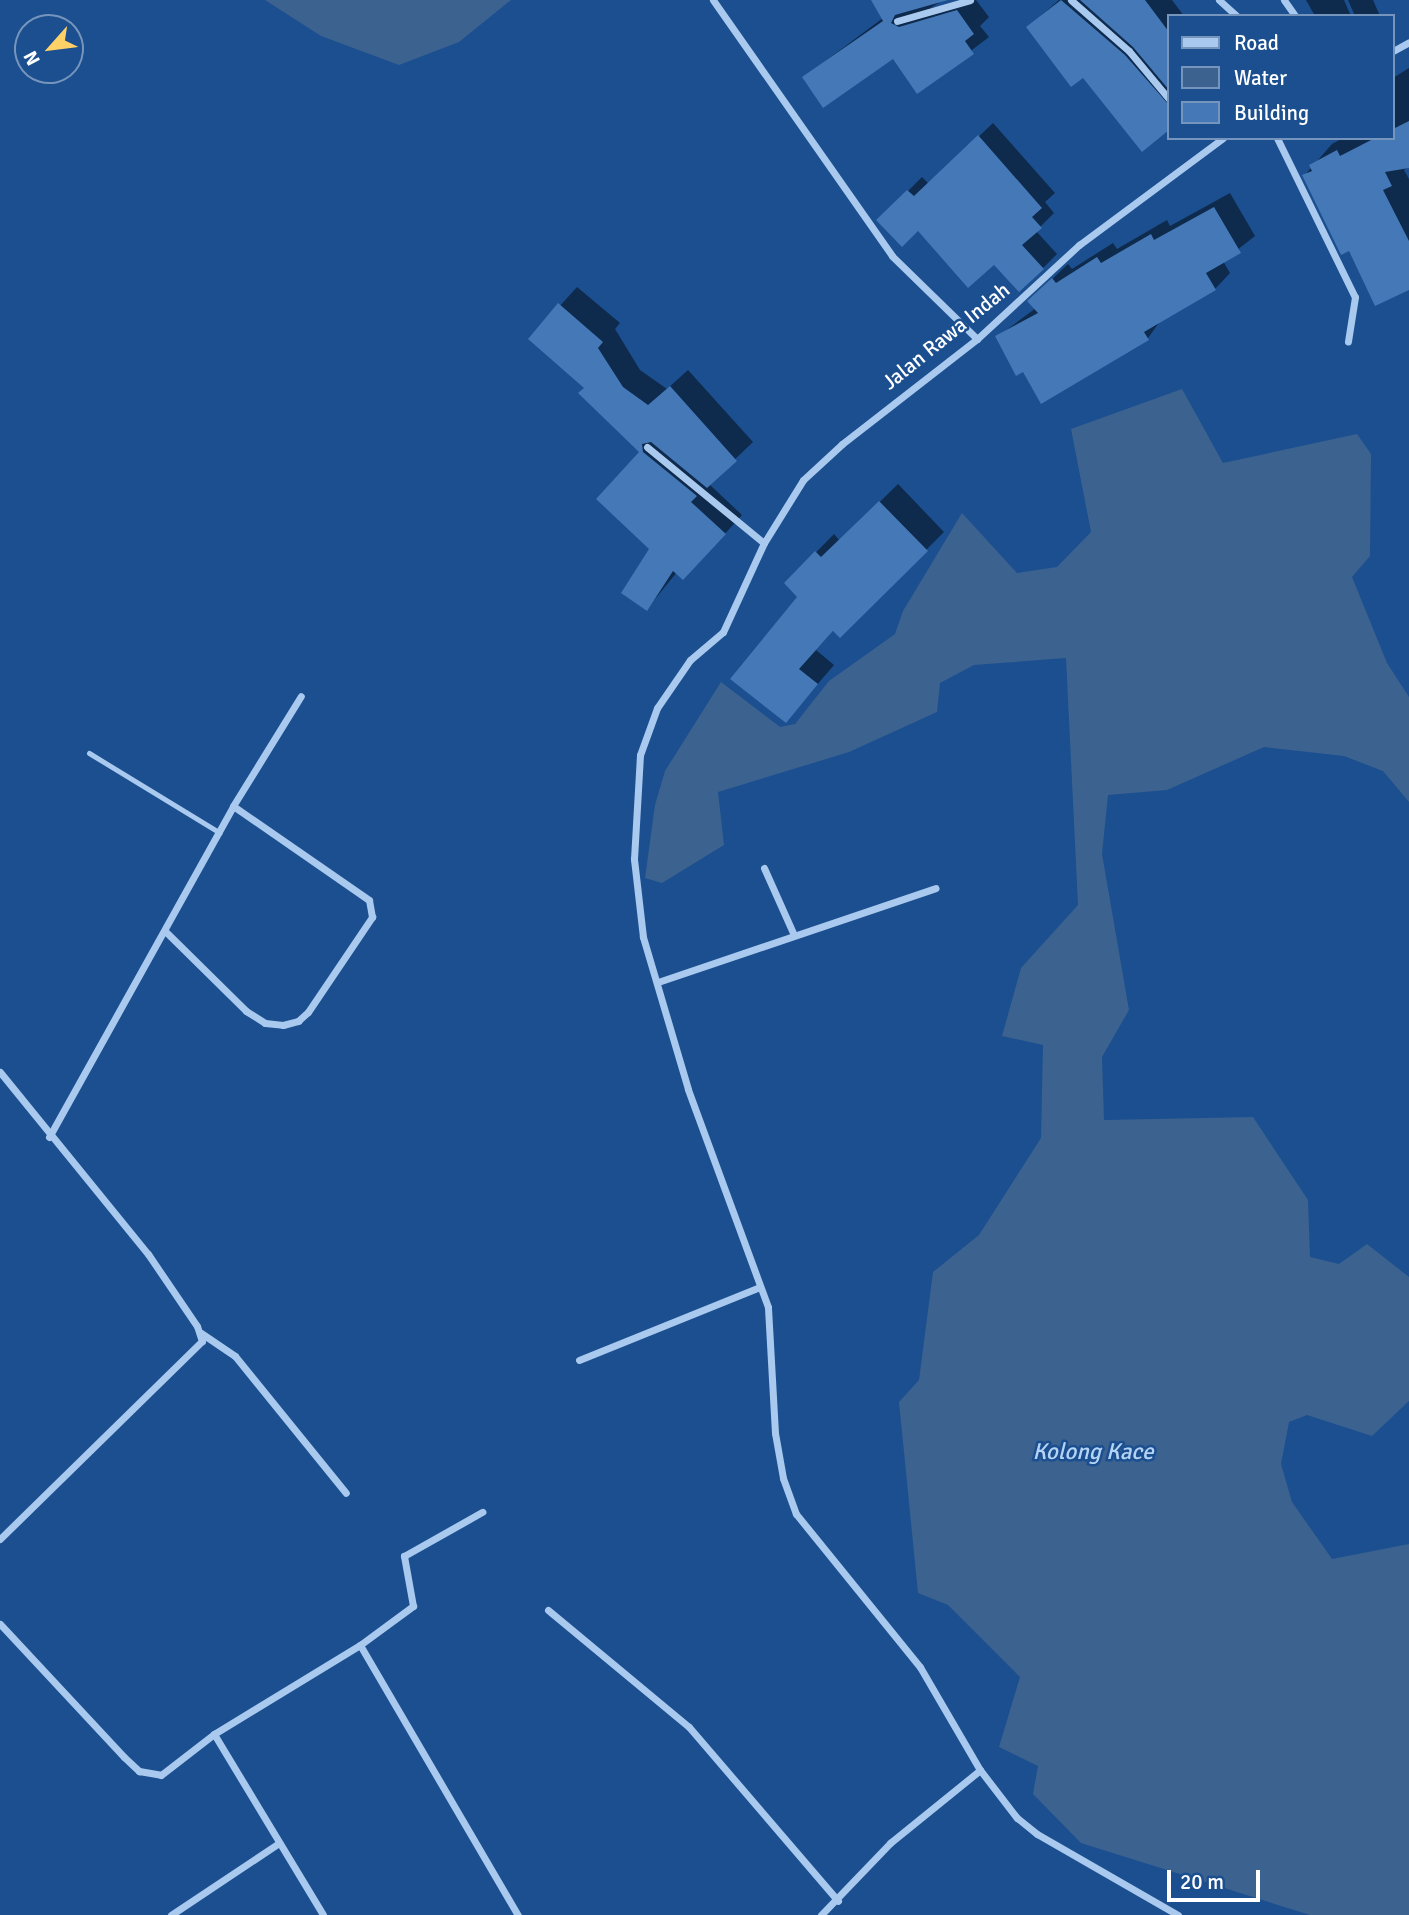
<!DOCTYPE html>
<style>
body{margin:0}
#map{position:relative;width:1409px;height:1915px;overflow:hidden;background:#1b4f8f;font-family:Signika,sans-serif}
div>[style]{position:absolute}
.water>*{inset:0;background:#3c6290}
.shadow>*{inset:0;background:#0007}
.building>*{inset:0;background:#4478b7}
.lane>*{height:5px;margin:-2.5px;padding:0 2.5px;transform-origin:2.5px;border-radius:2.5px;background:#a9c9ee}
.street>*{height:7px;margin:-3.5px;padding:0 3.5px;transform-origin:3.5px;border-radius:3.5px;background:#a9c9ee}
span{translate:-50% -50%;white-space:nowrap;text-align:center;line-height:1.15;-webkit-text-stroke:5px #1b4f8f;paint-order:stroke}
.street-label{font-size:21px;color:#fff}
.water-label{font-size:23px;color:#b5d3f5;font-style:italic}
.legend{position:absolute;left:1167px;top:14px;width:228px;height:126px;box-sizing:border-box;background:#1b4f8f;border:2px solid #7695bc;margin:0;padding:9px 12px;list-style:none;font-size:21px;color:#fff}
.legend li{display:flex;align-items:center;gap:14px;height:35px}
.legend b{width:35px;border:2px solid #7695bc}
.north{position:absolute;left:14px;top:14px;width:70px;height:70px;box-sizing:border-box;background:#1b4f8f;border:2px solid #7695bc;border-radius:50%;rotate:242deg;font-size:19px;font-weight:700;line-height:28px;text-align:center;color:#fff}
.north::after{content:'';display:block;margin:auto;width:24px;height:32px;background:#ffd166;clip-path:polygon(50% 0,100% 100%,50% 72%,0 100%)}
.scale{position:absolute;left:1167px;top:1870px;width:93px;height:32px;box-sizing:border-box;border:4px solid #fff;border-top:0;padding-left:9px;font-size:21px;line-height:24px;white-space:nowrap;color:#fff;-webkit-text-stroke:5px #1b4f8f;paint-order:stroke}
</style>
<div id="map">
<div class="water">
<div style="clip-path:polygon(265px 0,511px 0,459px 42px,399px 65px,321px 36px)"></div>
<div style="clip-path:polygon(1182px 389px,1223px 463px,1357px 434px,1371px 454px,1370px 556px,1352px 577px,1387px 663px,1409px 697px,1409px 802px,1383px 771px,1344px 756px,1264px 747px,1167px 790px,1108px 795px,1102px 854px,1129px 1010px,1102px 1057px,1104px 1120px,1253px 1117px,1308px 1200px,1310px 1257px,1339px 1264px,1367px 1244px,1409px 1277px,1409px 1401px,1372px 1436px,1307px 1415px,1289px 1422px,1281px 1464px,1292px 1502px,1332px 1559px,1409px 1544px,1409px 1915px,1310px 1915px,1081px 1843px,1033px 1794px,1038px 1766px,999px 1747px,1020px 1677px,948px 1605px,918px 1593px,899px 1402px,919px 1380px,933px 1272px,979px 1235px,1041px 1138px,1043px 1045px,1002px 1036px,1021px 968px,1078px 905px,1066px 658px,974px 665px,940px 683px,937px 712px,849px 752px,718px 792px,724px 845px,662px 883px,645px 878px,655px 805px,665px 771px,721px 682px,780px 727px,795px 724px,829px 681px,895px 634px,903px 611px,962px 513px,1017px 573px,1057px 567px,1091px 532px,1071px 429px)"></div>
</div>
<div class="shadow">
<div style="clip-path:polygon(873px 0,944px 0,930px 8px,976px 0,989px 17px,980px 26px,989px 37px,918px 91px,893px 57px,804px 77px,883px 18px)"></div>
<div style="clip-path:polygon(1059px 0,1172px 0,1184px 16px,1169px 16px,1169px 128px,1143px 150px,1083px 76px,1028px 27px)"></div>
<div style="clip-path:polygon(1306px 0,1344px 0,1351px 16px,1315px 16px)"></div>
<div style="clip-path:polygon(1348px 0,1373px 0,1380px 16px,1355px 16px)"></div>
<div style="clip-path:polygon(1409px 68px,1409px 166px,1404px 170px,1409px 179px,1409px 288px,1350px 248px,1304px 176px,1332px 144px,1343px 138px,1393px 138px,1393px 78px)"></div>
<div style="clip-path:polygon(993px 123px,1055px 193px,1045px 202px,1054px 213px,1036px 231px,1057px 254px,1043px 268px,994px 263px,918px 228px,879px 220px,922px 177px,929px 184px)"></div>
<div style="clip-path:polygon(1230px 193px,1255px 236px,1223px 261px,1230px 273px,1215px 289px,1161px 320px,1148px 338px,1024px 369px,997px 337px,1036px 308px,1045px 286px,1068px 264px,1072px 269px,1113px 243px,1117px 249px,1167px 220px,1170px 226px)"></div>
<div style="clip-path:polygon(577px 287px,620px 323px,615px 329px,640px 370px,667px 389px,688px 370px,753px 442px,709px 484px,742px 515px,701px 560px,677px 572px,647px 609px,652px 548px,641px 452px,586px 387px,530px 339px)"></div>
<div style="clip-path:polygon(898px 484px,944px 532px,840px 636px,834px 630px,816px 650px,834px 665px,786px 721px,800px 597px,786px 583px,834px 534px,840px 541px)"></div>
</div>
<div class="building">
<div style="clip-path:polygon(871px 0,948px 0,895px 15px,891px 23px,899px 27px,957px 10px,974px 34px,965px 41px,974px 54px,917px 94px,893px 59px,823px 108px,802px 77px,883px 21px)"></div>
<div style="clip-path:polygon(1061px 0,1125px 55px,1169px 105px,1169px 130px,1142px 152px,1083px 78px,1071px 87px,1026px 27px)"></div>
<div style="clip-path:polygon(1080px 0,1145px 0,1169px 32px,1169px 90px,1133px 47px)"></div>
<div style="clip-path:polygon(1409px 121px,1409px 168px,1385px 172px,1392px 186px,1383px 190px,1409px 241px,1409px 290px,1375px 306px,1349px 251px,1341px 255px,1302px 175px,1312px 171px,1309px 165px,1337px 150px,1340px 156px,1375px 138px,1393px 138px,1393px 129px)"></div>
<div style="clip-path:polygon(978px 135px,1042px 208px,1032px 217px,1042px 228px,1022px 245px,1044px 269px,1019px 292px,994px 265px,968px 288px,918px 231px,902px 247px,876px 220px,907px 190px,914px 196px)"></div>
<div style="clip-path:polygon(1214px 207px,1241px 253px,1206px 273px,1216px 290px,1144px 332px,1149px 340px,1041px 404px,1023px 372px,1016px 376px,995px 336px,1038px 313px,1027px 301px,1052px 278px,1056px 283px,1097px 257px,1101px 263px,1151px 234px,1154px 240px)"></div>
<div style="clip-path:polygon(558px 303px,603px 342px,598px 348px,623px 387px,648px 405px,670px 386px,737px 461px,707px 488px,651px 442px,642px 444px,643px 452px,697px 496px,691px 502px,726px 534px,683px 580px,673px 571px,647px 611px,621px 593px,649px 549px,596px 499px,639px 452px,578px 393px,584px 388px,528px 339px)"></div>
<div style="clip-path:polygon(879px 501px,928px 551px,840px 638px,833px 631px,799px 669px,818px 684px,786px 723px,730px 679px,797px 597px,784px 583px,815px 551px,821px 557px)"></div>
</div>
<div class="lane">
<div style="left:89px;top:753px;width:153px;rotate:31.4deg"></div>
</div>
<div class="street">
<div style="left:713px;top:0;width:312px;rotate:55deg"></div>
<div style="left:892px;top:256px;width:119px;rotate:44.3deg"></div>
<div style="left:1071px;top:0;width:77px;rotate:41.3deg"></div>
<div style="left:1129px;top:51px;width:62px;rotate:50.2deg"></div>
<div style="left:1219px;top:0;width:24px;rotate:42deg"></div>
<div style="left:1284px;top:0;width:19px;rotate:55deg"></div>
<div style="left:897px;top:21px;width:76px;rotate:-16deg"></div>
<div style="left:1393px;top:51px;width:18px;rotate:-29deg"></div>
<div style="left:1277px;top:138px;width:177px;rotate:63.9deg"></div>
<div style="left:1355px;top:297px;width:45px;rotate:99deg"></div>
<div style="left:647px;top:447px;width:151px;rotate:39.4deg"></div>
<div style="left:764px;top:868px;width:73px;rotate:65.9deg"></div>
<div style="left:165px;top:931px;width:114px;rotate:44.6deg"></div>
<div style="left:246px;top:1011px;width:22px;rotate:32deg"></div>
<div style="left:265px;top:1023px;width:18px;rotate:6deg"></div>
<div style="left:283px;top:1025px;width:16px;rotate:-15deg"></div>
<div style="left:298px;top:1021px;width:13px;rotate:-42deg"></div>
<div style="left:308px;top:1012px;width:115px;rotate:-56deg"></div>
<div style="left:372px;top:917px;width:17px;rotate:-100deg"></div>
<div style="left:369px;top:900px;width:165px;rotate:-145.3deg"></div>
<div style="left:658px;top:982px;width:293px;rotate:-18.7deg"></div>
<div style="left:0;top:1072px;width:235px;rotate:50.9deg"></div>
<div style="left:148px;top:1254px;width:87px;rotate:55.8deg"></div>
<div style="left:197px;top:1326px;width:16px;rotate:72deg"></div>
<div style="left:202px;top:1341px;width:283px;rotate:135.6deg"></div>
<div style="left:49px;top:1137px;width:379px;rotate:-60.9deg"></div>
<div style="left:233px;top:806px;width:129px;rotate:-58.3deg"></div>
<div style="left:201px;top:1333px;width:41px;rotate:34.1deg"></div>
<div style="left:235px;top:1356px;width:176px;rotate:51deg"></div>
<div style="left:579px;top:1360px;width:195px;rotate:-22deg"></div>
<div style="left:548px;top:1610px;width:183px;rotate:39.7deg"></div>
<div style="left:689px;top:1727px;width:229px;rotate:49.4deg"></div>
<div style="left:0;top:1624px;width:182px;rotate:47deg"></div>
<div style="left:124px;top:1757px;width:21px;rotate:43deg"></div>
<div style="left:139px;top:1771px;width:22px;rotate:10deg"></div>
<div style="left:161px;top:1775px;width:67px;rotate:-37.7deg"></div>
<div style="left:214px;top:1734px;width:171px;rotate:-31.4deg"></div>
<div style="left:360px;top:1645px;width:66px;rotate:-36.3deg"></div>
<div style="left:413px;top:1606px;width:51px;rotate:-100.2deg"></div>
<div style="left:404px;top:1556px;width:90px;rotate:-29.4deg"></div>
<div style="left:360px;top:1645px;width:313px;rotate:59.7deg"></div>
<div style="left:214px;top:1734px;width:211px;rotate:58.9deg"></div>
<div style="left:171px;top:1915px;width:130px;rotate:-33.7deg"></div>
<div style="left:821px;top:1915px;width:100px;rotate:-46.2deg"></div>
<div style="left:890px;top:1843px;width:116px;rotate:-39deg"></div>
<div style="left:1178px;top:1915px;width:163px;rotate:-150.1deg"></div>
<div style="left:1037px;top:1834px;width:26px;rotate:-141deg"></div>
<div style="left:1017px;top:1818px;width:61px;rotate:-127.6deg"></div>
<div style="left:980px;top:1770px;width:119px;rotate:-120.2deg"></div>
<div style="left:920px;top:1667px;width:197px;rotate:-129deg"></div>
<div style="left:796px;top:1514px;width:38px;rotate:-110deg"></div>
<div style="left:783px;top:1478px;width:46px;rotate:-100.1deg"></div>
<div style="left:775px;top:1433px;width:126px;rotate:-93.2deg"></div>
<div style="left:768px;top:1307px;width:232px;rotate:-110.2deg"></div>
<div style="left:688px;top:1089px;width:159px;rotate:-106.5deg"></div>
<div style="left:643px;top:937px;width:79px;rotate:-96.6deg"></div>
<div style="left:634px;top:859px;width:104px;rotate:-86.7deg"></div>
<div style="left:640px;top:755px;width:50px;rotate:-70.1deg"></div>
<div style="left:657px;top:708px;width:58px;rotate:-55.5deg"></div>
<div style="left:690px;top:660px;width:43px;rotate:-40.3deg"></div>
<div style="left:723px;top:632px;width:98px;rotate:-65.3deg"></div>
<div style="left:764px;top:543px;width:74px;rotate:-58.2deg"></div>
<div style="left:803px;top:480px;width:53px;rotate:-42.7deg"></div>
<div style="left:842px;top:444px;width:171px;rotate:-37.9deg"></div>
<div style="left:977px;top:339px;width:139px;rotate:-42.7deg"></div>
<div style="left:1079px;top:245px;width:179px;rotate:-36.6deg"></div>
</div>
<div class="street-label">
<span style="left:946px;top:336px;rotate:-39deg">Jalan Rawa Indah</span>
</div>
<div class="water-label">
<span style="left:1093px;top:1452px">Kolong Kace</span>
</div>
<ul class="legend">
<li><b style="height:9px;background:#a9c9ee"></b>Road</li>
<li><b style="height:19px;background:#3c6290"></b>Water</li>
<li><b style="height:19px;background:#4478b7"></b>Building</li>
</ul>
<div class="north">N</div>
<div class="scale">20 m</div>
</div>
